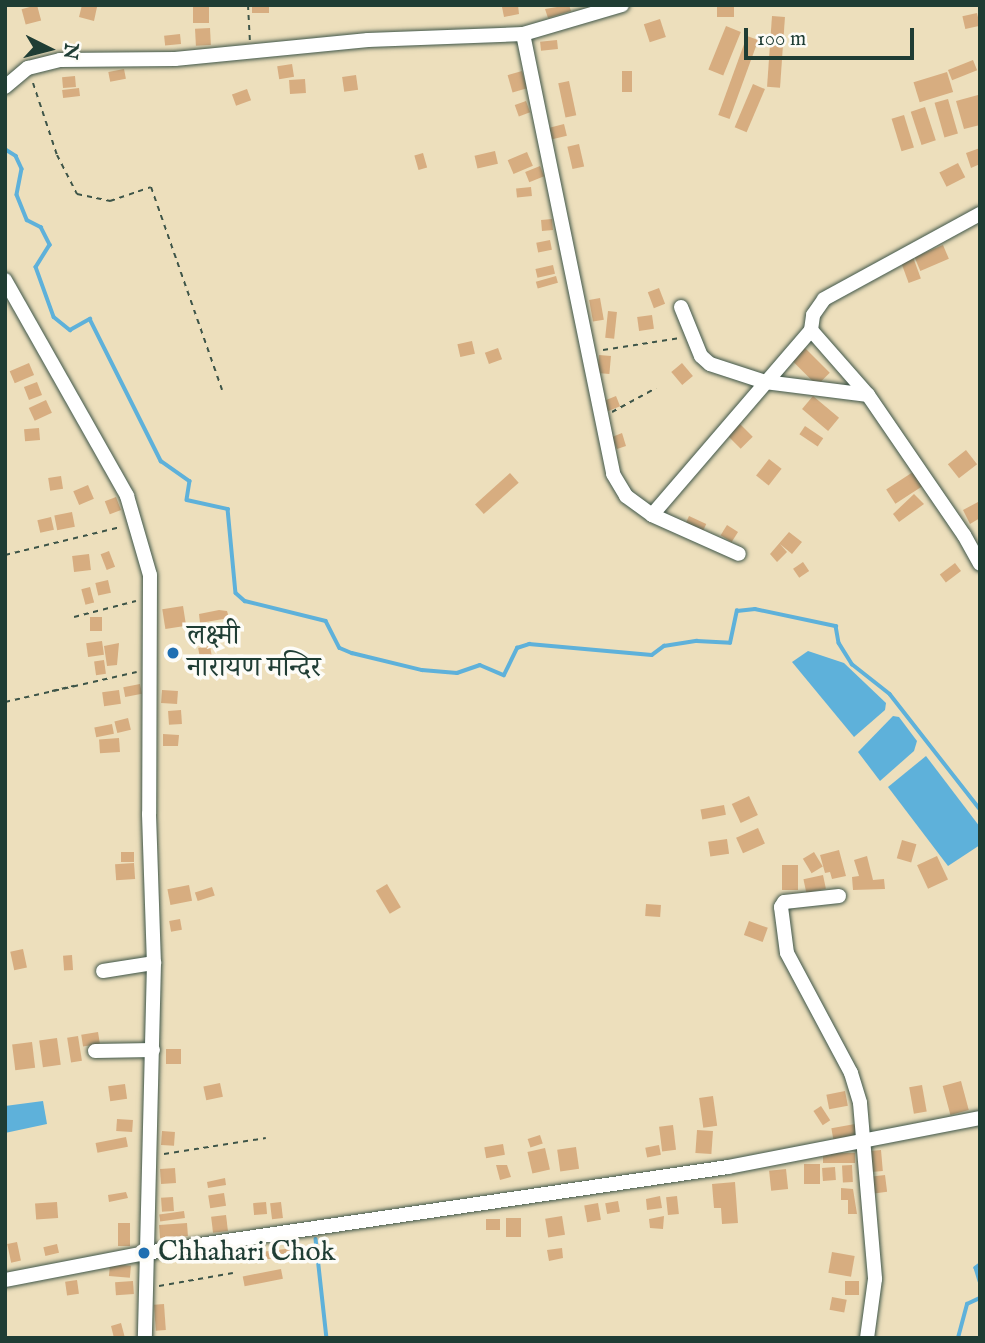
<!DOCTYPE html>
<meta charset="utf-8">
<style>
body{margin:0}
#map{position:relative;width:985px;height:1343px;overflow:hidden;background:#eddfbc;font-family:"IM FELL English","Noto Serif Devanagari",serif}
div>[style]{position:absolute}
.water>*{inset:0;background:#5eb1da}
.stream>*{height:3.5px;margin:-1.75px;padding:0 1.75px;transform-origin:1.75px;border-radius:1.75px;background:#5eb1da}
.building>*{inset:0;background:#d7ad80;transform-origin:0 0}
.path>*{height:2px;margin-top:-1px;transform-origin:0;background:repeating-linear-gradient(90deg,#3e5548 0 5px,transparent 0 10px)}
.roads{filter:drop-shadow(0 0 2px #3e5548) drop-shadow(0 0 2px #3e5548)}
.minor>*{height:14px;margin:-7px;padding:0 7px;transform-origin:7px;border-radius:7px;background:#fff}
.dots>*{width:19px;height:19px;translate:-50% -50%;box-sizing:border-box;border:4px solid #fdfcf7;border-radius:50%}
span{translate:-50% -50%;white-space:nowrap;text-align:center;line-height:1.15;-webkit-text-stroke:7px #fdfcf7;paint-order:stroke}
.poi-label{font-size:28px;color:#1f3d34}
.left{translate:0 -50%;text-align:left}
.frame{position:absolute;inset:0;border:7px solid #1f3d34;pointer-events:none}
.north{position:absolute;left:14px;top:14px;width:70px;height:70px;-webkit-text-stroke:5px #fdfcf7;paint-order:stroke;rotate:96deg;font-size:19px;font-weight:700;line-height:28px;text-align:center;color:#1f3d34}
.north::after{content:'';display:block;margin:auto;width:24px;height:32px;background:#1f3d34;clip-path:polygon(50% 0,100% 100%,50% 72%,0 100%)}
.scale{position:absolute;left:744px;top:28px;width:170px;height:32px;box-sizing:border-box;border:4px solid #1f3d34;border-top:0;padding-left:9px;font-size:21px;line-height:24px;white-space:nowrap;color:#1f3d34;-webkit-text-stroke:5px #fdfcf7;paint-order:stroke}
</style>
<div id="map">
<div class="water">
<div style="clip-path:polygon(808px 651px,844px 663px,886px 703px,885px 710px,854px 737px,792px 662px)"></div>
<div style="clip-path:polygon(893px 716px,899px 717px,917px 741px,914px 751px,880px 781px,858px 752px)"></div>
<div style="clip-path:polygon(926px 756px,980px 827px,980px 845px,948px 866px,888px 787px)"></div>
<div style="clip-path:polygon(43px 1101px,47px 1124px,5px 1133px,5px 1106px)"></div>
</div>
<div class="stream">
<div style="left:5px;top:149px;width:13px;rotate:32deg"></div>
<div style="left:16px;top:156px;width:14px;rotate:65deg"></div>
<div style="left:22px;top:169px;width:26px;rotate:101deg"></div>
<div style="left:17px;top:195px;width:27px;rotate:68deg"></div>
<div style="left:27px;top:220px;width:16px;rotate:27deg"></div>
<div style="left:41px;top:227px;width:20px;rotate:63deg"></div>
<div style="left:50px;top:245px;width:26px;rotate:122deg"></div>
<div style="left:36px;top:267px;width:53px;rotate:70.2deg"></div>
<div style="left:54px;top:317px;width:21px;rotate:39deg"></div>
<div style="left:70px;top:330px;width:23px;rotate:-29deg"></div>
<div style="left:90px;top:319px;width:159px;rotate:63.4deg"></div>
<div style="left:161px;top:461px;width:35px;rotate:35deg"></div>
<div style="left:190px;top:481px;width:19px;rotate:99deg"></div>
<div style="left:187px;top:500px;width:42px;rotate:12.4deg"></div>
<div style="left:228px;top:509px;width:84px;rotate:84.6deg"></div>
<div style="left:236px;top:593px;width:12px;rotate:42deg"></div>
<div style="left:245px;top:601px;width:83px;rotate:13.9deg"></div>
<div style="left:326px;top:621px;width:30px;rotate:63deg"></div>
<div style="left:340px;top:648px;width:13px;rotate:23deg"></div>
<div style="left:352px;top:653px;width:72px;rotate:13.7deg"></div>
<div style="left:422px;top:670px;width:35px;rotate:5deg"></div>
<div style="left:457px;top:673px;width:24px;rotate:-19deg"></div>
<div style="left:480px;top:665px;width:26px;rotate:23deg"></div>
<div style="left:504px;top:675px;width:30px;rotate:-64deg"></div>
<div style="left:517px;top:648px;width:13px;rotate:-18deg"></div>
<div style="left:529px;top:644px;width:123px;rotate:5.1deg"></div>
<div style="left:652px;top:655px;width:15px;rotate:-37deg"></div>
<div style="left:664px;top:646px;width:33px;rotate:-9deg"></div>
<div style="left:697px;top:641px;width:33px;rotate:3deg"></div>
<div style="left:730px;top:643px;width:33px;rotate:-78deg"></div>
<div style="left:737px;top:611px;width:18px;rotate:-6deg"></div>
<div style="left:755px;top:609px;width:83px;rotate:11.9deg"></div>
<div style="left:836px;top:626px;width:17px;rotate:80deg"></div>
<div style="left:839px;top:643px;width:25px;rotate:58deg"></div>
<div style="left:852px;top:664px;width:48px;rotate:38.3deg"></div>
<div style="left:890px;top:694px;width:146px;rotate:52deg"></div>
<div style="left:316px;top:1239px;width:100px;rotate:83.7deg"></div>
<div style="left:980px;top:1265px;width:5px;rotate:143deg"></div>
<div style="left:976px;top:1268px;width:14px;rotate:73deg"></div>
<div style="left:958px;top:1338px;width:35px;rotate:-75deg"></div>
<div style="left:967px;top:1304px;width:14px;rotate:-25deg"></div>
</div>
<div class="building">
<div style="left:37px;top:5px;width:16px;height:16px;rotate:75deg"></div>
<div style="clip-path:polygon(82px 5px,97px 7px,94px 21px,79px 17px)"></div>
<div style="left:193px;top:5px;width:16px;height:18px"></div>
<div style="left:252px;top:5px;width:17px;height:8px"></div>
<div style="clip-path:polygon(518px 5px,519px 14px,504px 17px,502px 7px)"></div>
<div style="clip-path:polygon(569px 5px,571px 11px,548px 18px,545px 9px)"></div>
<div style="left:717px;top:5px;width:17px;height:12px"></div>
<div style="left:977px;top:13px;width:13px;height:15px;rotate:77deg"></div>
<div style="left:772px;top:16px;width:13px;height:71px;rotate:4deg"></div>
<div style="left:660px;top:19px;width:19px;height:17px;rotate:72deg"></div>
<div style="left:726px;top:26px;width:16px;height:47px;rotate:22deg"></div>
<div style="left:210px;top:28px;width:17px;height:15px;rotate:87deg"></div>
<div style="left:180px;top:34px;width:10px;height:16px;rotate:84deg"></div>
<div style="left:747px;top:36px;width:12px;height:84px;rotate:20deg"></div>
<div style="left:557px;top:40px;width:9px;height:17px;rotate:84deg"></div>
<div style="left:973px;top:60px;width:11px;height:27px;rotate:68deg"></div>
<div style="left:292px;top:64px;width:13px;height:15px;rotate:81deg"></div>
<div style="left:124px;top:69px;width:10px;height:16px;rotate:79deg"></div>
<div style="left:522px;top:71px;width:18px;height:15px;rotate:74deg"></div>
<div style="left:632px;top:71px;width:21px;height:10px;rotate:90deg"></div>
<div style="left:947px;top:72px;width:21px;height:35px;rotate:73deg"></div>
<div style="left:356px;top:75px;width:15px;height:14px;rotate:82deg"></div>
<div style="left:75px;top:76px;width:11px;height:13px;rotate:85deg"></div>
<div style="left:305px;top:79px;width:14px;height:16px;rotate:86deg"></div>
<div style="left:569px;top:81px;width:35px;height:11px;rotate:78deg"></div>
<div style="left:753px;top:84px;width:13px;height:47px;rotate:23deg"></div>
<div style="left:79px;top:88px;width:8px;height:17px;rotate:83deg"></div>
<div style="left:247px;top:89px;width:12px;height:16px;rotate:70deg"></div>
<div style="clip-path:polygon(978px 95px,980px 125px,964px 129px,956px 101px)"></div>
<div style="left:948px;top:99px;width:36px;height:14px;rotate:74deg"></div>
<div style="left:526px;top:101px;width:12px;height:12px;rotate:70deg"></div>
<div style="left:925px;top:107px;width:35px;height:15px;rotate:72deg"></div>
<div style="left:904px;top:115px;width:34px;height:13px;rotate:73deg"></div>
<div style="left:564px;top:124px;width:12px;height:15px;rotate:76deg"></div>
<div style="left:579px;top:144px;width:23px;height:12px;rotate:77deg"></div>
<div style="clip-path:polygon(980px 148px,980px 164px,971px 168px,966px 153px)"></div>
<div style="left:495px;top:151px;width:13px;height:21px;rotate:77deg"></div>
<div style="left:527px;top:152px;width:15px;height:21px;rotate:67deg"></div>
<div style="left:423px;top:153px;width:15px;height:9px;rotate:74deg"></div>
<div style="left:958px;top:163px;width:16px;height:21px;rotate:63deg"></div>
<div style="left:540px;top:166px;width:11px;height:16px;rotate:68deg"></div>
<div style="left:531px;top:187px;width:9px;height:15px;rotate:84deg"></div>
<div style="left:552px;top:219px;width:11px;height:11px;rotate:85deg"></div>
<div style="left:550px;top:240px;width:10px;height:14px;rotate:79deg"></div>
<div style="left:943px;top:245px;width:15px;height:31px;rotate:67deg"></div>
<div style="left:913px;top:257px;width:23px;height:13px;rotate:70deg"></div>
<div style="left:553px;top:265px;width:9px;height:18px;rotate:77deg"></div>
<div style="left:556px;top:276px;width:7px;height:21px;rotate:74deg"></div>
<div style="left:659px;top:288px;width:17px;height:12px;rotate:69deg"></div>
<div style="left:600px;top:298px;width:22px;height:11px;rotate:80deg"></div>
<div style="left:608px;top:311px;width:9px;height:27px;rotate:6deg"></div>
<div style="left:652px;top:315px;width:14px;height:15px;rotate:82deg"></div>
<div style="left:472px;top:341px;width:13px;height:15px;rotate:77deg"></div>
<div style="left:498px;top:348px;width:12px;height:14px;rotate:70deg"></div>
<div style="left:805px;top:348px;width:35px;height:18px;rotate:45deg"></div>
<div style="left:599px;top:355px;width:12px;height:18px;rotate:5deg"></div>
<div style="left:29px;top:363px;width:13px;height:21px;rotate:67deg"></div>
<div style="left:682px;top:363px;width:17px;height:14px;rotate:50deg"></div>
<div style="left:37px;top:382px;width:14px;height:14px;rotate:69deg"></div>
<div style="left:616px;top:396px;width:11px;height:14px;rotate:68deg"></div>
<div style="left:813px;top:396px;width:34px;height:17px;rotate:40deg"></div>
<div style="left:46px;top:400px;width:14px;height:19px;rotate:65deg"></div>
<div style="left:740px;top:424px;width:18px;height:17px;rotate:45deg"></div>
<div style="left:805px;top:426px;width:22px;height:10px;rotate:34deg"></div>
<div style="left:39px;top:428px;width:12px;height:15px;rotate:85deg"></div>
<div style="clip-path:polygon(622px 433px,626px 446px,617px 449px,612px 437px)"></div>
<div style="left:966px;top:450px;width:18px;height:23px;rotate:52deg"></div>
<div style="left:769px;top:459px;width:16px;height:21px;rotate:38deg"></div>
<div style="left:913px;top:472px;width:17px;height:32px;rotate:57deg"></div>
<div style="left:510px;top:473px;width:13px;height:47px;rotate:48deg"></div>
<div style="left:61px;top:476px;width:13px;height:13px;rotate:81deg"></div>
<div style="left:88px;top:485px;width:15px;height:16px;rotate:67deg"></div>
<div style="clip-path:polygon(914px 494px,924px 504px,899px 522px,893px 514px)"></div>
<div style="left:116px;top:497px;width:14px;height:12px;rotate:69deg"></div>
<div style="clip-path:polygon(978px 502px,980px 518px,970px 524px,963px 510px)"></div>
<div style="left:72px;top:512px;width:15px;height:18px;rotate:79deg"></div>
<div style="left:689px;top:516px;width:19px;height:8px;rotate:25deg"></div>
<div style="left:51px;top:517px;width:13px;height:14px;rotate:77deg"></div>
<div style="left:727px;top:525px;width:13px;height:12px;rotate:32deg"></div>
<div style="clip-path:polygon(789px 532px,802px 542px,792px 554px,780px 544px,787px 552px,777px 562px,770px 554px)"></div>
<div style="left:109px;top:551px;width:17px;height:9px;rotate:69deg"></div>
<div style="left:89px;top:554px;width:16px;height:17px;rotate:83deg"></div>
<div style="left:803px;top:562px;width:11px;height:12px;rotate:56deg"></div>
<div style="left:955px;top:563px;width:10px;height:19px;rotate:53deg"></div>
<div style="left:108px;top:580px;width:13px;height:13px;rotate:77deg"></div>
<div style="left:90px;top:587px;width:16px;height:9px;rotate:75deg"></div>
<div style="left:183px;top:606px;width:20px;height:21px;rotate:81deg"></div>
<div style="clip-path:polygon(219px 610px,227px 611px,229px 618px,200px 623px,199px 614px)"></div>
<div style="left:90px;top:617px;width:12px;height:14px"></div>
<div style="left:102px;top:641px;width:14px;height:16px;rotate:82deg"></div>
<div style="clip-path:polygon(119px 643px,117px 665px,107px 666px,104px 646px)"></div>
<div style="left:210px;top:646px;width:11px;height:12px;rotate:80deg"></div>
<div style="left:104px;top:660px;width:14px;height:10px;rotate:82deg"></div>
<div style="left:140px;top:684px;width:10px;height:17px;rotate:79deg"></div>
<div style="left:119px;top:690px;width:14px;height:17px;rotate:82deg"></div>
<div style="left:162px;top:690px;width:16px;height:13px;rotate:4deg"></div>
<div style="left:181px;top:710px;width:14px;height:13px;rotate:86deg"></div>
<div style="left:128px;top:718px;width:12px;height:14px;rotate:76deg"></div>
<div style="left:112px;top:724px;width:10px;height:18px;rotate:79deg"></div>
<div style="clip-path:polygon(163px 734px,179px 735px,178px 746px,163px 746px)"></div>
<div style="left:119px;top:738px;width:14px;height:20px;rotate:86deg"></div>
<div style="left:749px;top:796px;width:21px;height:19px;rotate:65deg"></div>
<div style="left:724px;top:805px;width:10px;height:24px;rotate:79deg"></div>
<div style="left:758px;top:828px;width:17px;height:24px;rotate:66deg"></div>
<div style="left:727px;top:839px;width:15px;height:19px;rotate:82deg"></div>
<div style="left:902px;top:840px;width:15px;height:19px;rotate:16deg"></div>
<div style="clip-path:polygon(839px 850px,846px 876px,832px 879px,830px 872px,825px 873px,820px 855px)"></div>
<div style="left:121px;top:852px;width:13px;height:10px"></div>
<div style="left:814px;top:852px;width:17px;height:13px;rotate:59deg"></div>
<div style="clip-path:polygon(867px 856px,873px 880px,884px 879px,885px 889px,853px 890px,852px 877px,859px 876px,854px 860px)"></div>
<div style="left:937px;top:856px;width:26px;height:22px;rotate:65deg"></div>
<div style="left:134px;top:863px;width:16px;height:19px;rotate:86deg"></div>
<div style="left:782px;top:865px;width:16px;height:25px"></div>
<div style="left:823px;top:875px;width:14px;height:20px;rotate:78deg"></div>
<div style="left:387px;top:884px;width:27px;height:13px;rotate:59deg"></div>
<div style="left:189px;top:885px;width:16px;height:22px;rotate:79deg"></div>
<div style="left:212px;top:887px;width:9px;height:18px;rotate:72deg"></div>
<div style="left:646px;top:904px;width:15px;height:12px;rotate:4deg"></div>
<div style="left:180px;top:919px;width:11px;height:11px;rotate:80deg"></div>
<div style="left:749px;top:921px;width:20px;height:15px;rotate:20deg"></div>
<div style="left:23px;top:949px;width:19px;height:13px;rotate:78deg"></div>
<div style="left:72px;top:955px;width:15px;height:9px;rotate:86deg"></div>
<div style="left:98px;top:1032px;width:12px;height:17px;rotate:81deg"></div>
<div style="left:78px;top:1036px;width:25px;height:11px;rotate:81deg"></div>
<div style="left:57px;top:1038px;width:27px;height:18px;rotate:82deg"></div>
<div style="left:32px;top:1042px;width:26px;height:20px;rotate:83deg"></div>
<div style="left:181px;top:1049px;width:15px;height:15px;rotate:90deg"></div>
<div style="left:961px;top:1081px;width:30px;height:19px;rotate:75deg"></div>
<div style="left:220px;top:1083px;width:14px;height:17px;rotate:78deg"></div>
<div style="left:125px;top:1084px;width:15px;height:17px;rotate:82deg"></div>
<div style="left:922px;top:1085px;width:27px;height:13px;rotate:80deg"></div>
<div style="left:845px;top:1091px;width:15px;height:19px;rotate:79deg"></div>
<div style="left:713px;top:1096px;width:30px;height:14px;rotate:82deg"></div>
<div style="left:821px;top:1106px;width:17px;height:9px;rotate:57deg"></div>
<div style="left:117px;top:1119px;width:16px;height:12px;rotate:4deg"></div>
<div style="left:855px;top:1124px;width:11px;height:24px;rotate:80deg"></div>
<div style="left:673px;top:1125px;width:25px;height:14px;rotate:83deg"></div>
<div style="left:697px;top:1130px;width:16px;height:23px;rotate:4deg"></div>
<div style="left:162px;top:1131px;width:13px;height:14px;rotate:4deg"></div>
<div style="left:540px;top:1135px;width:9px;height:13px;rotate:72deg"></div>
<div style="left:126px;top:1137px;width:10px;height:31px;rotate:79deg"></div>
<div style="left:503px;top:1144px;width:11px;height:19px;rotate:80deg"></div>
<div style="left:659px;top:1145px;width:10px;height:14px;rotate:79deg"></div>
<div style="left:576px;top:1147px;width:22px;height:19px;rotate:82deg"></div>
<div style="left:545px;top:1148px;width:22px;height:18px;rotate:77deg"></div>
<div style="left:881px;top:1150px;width:21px;height:11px;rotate:85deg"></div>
<div style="left:855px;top:1153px;width:10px;height:32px;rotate:90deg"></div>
<div style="left:804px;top:1164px;width:16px;height:20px"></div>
<div style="clip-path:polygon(496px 1165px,507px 1165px,511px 1177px,500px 1180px)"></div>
<div style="left:852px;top:1165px;width:17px;height:10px;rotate:87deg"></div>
<div style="left:835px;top:1167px;width:13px;height:13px;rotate:86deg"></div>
<div style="left:175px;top:1168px;width:15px;height:15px;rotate:86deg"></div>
<div style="left:786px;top:1169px;width:20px;height:17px;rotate:84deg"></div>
<div style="left:885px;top:1175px;width:17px;height:13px;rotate:83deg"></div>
<div style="clip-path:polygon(225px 1178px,226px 1185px,208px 1188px,207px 1182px)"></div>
<div style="clip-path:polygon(735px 1182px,738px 1223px,722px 1224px,721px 1208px,714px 1208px,712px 1184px)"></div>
<div style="clip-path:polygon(841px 1188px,853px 1189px,857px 1214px,848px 1214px,848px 1200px,841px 1200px)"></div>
<div style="clip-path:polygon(126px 1192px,128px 1198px,109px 1202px,108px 1195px)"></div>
<div style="left:224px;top:1193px;width:13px;height:16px;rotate:81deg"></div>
<div style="clip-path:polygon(660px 1196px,662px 1208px,647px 1210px,646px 1199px)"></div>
<div style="left:677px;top:1196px;width:18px;height:11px;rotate:84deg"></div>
<div style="left:173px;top:1197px;width:14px;height:12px;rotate:86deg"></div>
<div style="left:618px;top:1201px;width:11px;height:13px;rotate:80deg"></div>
<div style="left:57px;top:1202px;width:16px;height:22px;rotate:86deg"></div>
<div style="left:266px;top:1202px;width:12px;height:13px;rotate:85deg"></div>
<div style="left:281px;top:1202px;width:16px;height:11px;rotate:83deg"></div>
<div style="left:598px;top:1203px;width:17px;height:14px;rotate:80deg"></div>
<div style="left:184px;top:1211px;width:7px;height:25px;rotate:82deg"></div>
<div style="left:226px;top:1215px;width:16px;height:15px;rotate:83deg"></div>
<div style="left:562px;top:1216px;width:19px;height:17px;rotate:81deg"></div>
<div style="clip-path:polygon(664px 1216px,663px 1229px,650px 1228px,649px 1219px)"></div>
<div style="left:506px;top:1218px;width:15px;height:19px"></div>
<div style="left:486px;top:1219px;width:14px;height:11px"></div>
<div style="left:118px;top:1223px;width:12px;height:23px"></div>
<div style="left:187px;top:1223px;width:13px;height:28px;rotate:86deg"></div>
<div style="left:17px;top:1242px;width:19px;height:10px;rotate:78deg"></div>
<div style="left:57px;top:1244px;width:9px;height:14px;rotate:77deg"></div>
<div style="left:293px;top:1248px;width:8px;height:30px;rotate:83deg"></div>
<div style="clip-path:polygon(562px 1248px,563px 1258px,549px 1261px,547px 1250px)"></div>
<div style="left:832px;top:1252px;width:23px;height:21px;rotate:10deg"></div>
<div style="left:110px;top:1264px;width:21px;height:12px;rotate:5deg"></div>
<div style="left:281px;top:1269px;width:10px;height:39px;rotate:79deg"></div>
<div style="left:77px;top:1280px;width:14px;height:12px;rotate:82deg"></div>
<div style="left:133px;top:1281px;width:13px;height:18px;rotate:86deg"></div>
<div style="left:845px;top:1281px;width:14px;height:14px"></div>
<div style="left:832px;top:1297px;width:15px;height:13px;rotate:11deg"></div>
<div style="left:164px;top:1304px;width:26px;height:10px;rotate:86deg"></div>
<div style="clip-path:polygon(121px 1323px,125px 1338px,114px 1338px,111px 1326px)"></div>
</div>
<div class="path">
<div style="left:248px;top:5px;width:35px;rotate:87deg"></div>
<div style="left:33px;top:83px;width:76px;rotate:71.6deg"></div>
<div style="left:57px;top:155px;width:44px;rotate:62.9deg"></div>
<div style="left:77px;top:194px;width:34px;rotate:12deg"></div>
<div style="left:110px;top:201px;width:43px;rotate:-18.9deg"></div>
<div style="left:151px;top:187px;width:215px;rotate:70.7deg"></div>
<div style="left:603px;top:350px;width:78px;rotate:-8.9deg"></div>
<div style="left:612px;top:412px;width:50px;rotate:-28.6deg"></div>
<div style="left:5px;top:555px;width:119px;rotate:-13.6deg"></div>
<div style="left:74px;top:617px;width:64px;rotate:-14.5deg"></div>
<div style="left:52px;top:691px;width:23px;rotate:-13deg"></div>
<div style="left:5px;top:702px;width:135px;rotate:-12.8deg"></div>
<div style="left:164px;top:1154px;width:103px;rotate:-8.9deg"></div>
<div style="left:159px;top:1286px;width:75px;rotate:-10deg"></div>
</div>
<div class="roads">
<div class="minor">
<div style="left:523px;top:34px;width:449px;rotate:78.4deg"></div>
<div style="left:613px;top:474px;width:26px;rotate:59deg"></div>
<div style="left:626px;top:496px;width:32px;rotate:36deg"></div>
<div style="left:652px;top:515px;width:95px;rotate:24.1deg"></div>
<div style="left:5px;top:87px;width:30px;rotate:-40deg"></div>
<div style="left:28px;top:68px;width:33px;rotate:-14deg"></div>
<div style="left:60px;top:60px;width:115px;rotate:-0.5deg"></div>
<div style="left:175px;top:59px;width:194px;rotate:-5.6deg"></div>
<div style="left:368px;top:40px;width:155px;rotate:-2.2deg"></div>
<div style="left:523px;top:34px;width:103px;rotate:-16.3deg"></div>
<div style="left:5px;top:280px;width:248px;rotate:60.5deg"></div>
<div style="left:127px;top:496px;width:82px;rotate:73.8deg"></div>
<div style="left:150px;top:575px;width:239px;rotate:90.2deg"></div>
<div style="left:149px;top:814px;width:149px;rotate:88.1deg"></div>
<div style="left:154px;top:963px;width:375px;rotate:91.4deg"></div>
<div style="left:681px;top:307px;width:53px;rotate:67.8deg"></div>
<div style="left:701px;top:356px;width:12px;rotate:42deg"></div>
<div style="left:710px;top:364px;width:58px;rotate:18.1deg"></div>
<div style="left:765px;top:382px;width:104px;rotate:7.2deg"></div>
<div style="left:811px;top:330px;width:86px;rotate:48.8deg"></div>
<div style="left:868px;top:395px;width:170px;rotate:55.6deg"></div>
<div style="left:964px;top:535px;width:33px;rotate:61deg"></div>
<div style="left:652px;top:515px;width:244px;rotate:-49.3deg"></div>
<div style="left:811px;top:330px;width:15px;rotate:-82deg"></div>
<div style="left:813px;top:315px;width:19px;rotate:-55deg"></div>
<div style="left:824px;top:299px;width:178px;rotate:-28.6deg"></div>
<div style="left:839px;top:896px;width:55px;rotate:173.8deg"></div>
<div style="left:784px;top:902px;width:6px;rotate:121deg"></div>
<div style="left:781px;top:907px;width:46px;rotate:82.6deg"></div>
<div style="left:787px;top:953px;width:136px;rotate:61.9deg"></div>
<div style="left:851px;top:1073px;width:31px;rotate:73deg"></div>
<div style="left:860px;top:1103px;width:177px;rotate:85.1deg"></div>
<div style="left:875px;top:1279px;width:60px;rotate:97.7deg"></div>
<div style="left:103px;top:971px;width:52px;rotate:-8.9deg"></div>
<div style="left:95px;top:1051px;width:58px;rotate:-1deg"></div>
<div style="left:5px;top:1280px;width:143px;rotate:-10.9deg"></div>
<div style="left:145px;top:1253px;width:589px;rotate:-8.39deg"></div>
<div style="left:728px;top:1167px;width:257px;rotate:-11deg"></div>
</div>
</div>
<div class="dots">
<div style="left:173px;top:653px;background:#1f6fb2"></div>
<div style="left:144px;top:1253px;background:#1f6fb2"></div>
</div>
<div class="poi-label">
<span class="left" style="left:187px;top:653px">लक्ष्मी<br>नारायण मन्दिर</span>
<span class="left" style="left:158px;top:1253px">Chhahari Chok</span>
</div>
<div class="frame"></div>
<div class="north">N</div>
<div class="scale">100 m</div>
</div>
